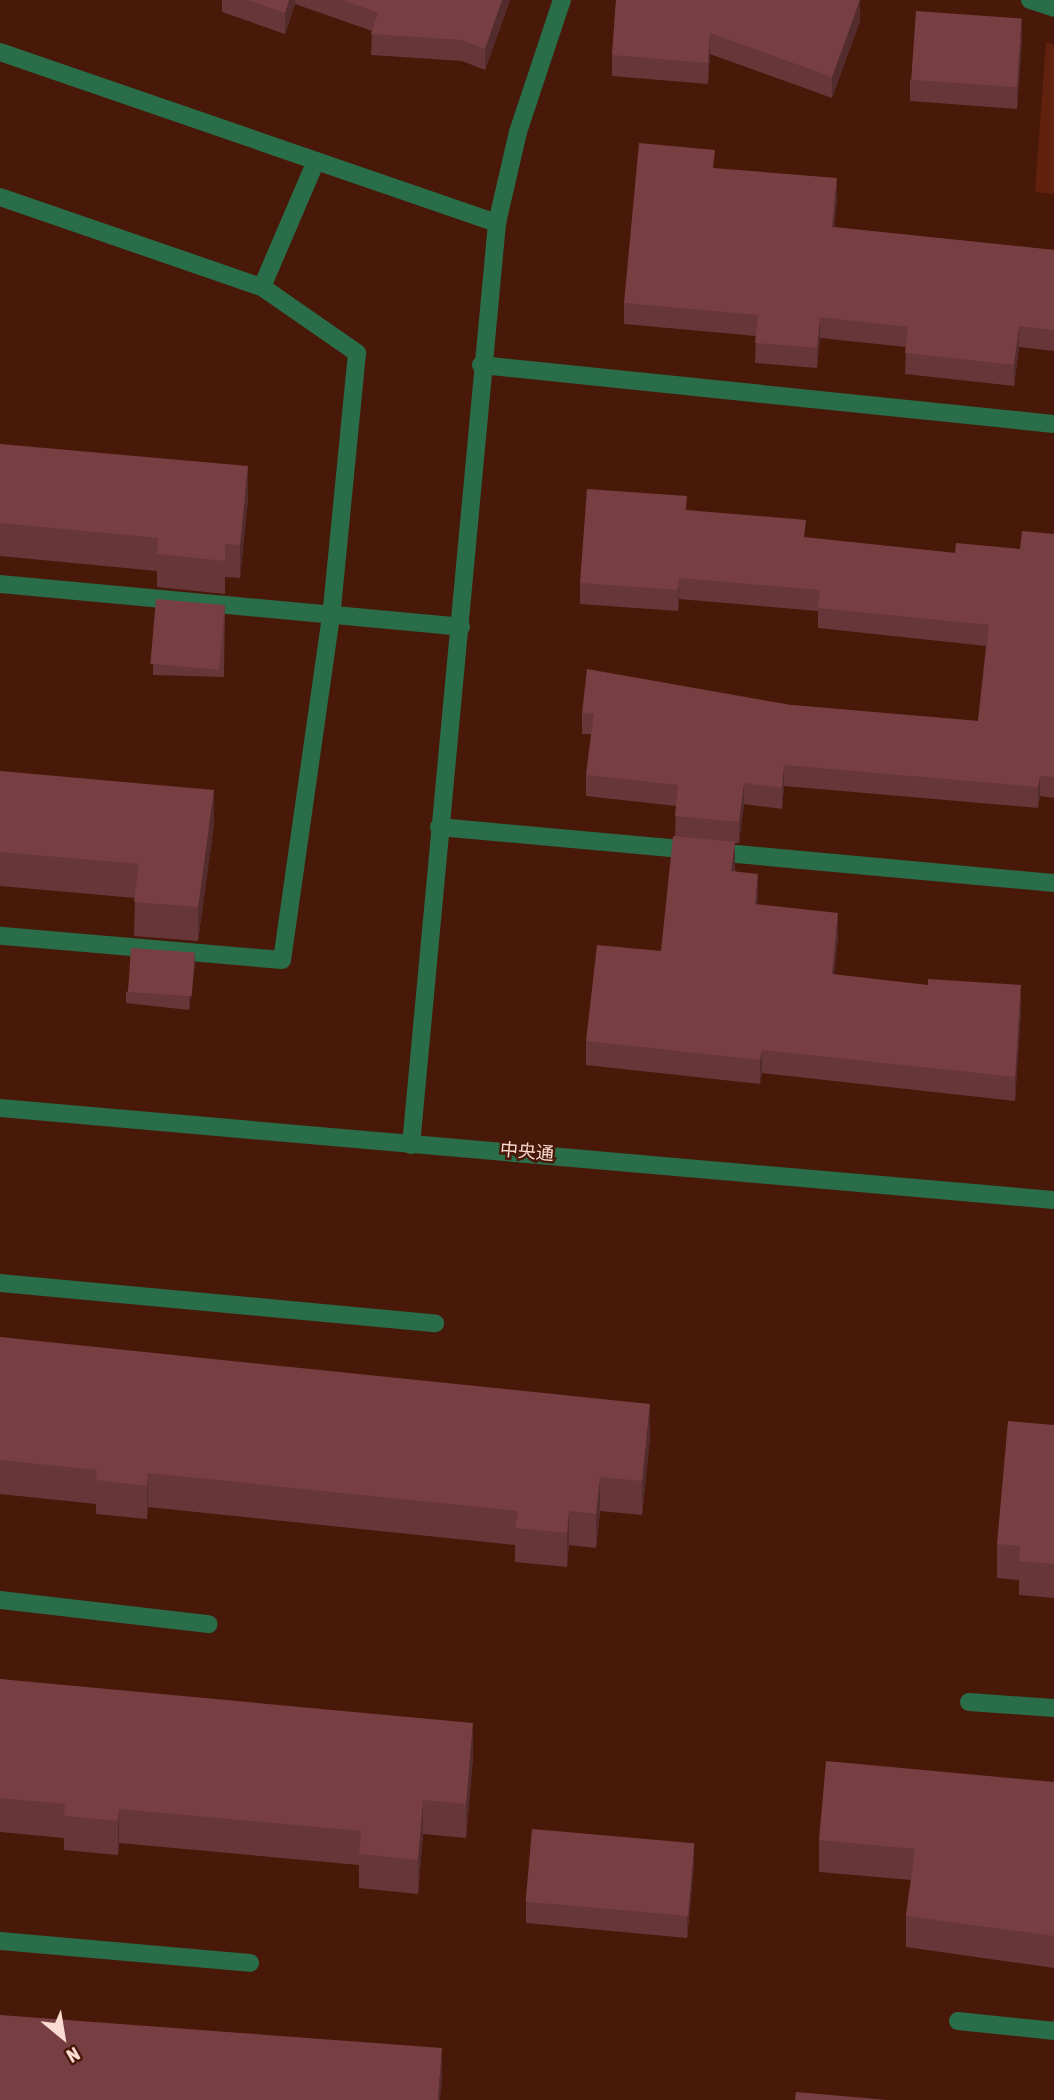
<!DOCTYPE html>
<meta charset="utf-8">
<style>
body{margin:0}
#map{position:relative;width:1054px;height:2100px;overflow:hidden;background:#481809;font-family:"Asap Condensed","Noto Sans JP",sans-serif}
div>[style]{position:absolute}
.green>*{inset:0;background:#60210d}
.service>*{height:18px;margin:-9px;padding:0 9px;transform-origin:9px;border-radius:9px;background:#296d49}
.minor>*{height:18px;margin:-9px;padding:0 9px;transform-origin:9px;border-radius:9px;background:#296d49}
.tertiary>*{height:18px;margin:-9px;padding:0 9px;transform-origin:9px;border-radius:9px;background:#296d49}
.wall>*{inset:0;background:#663639}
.shaded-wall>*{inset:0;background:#532c2e}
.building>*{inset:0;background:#773f42;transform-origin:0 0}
span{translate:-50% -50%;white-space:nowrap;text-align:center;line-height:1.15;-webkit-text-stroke:5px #481809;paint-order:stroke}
.street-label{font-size:18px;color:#fbdbd1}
.north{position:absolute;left:28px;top:2002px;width:70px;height:70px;-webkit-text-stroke:5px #481809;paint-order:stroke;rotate:150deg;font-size:19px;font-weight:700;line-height:28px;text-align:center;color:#fbdbd1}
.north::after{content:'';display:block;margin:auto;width:24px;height:32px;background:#fbdbd1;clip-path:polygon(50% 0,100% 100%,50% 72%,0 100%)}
</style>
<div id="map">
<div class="green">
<div style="clip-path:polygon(1046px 42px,1054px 45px,1054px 194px,1035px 192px)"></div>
</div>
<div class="service">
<div style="left:0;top:197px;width:277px;rotate:19deg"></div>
<div style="left:262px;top:287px;width:116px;rotate:34.8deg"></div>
<div style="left:357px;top:353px;width:264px;rotate:95.6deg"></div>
<div style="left:331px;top:616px;width:347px;rotate:98.1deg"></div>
<div style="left:282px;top:960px;width:283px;rotate:-175.1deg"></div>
<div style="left:262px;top:287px;width:137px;rotate:-66.8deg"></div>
<div style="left:0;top:584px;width:463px;rotate:5.3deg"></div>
<div style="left:0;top:1283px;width:437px;rotate:5.3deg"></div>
<div style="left:0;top:1600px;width:210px;rotate:6.6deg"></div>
<div style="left:969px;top:1702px;width:85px;rotate:4deg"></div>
<div style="left:0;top:1941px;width:251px;rotate:5deg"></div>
<div style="left:958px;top:2021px;width:97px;rotate:5.9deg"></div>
</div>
<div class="minor">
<div style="left:1030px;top:0;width:25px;rotate:18deg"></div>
<div style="left:0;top:52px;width:526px;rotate:18.99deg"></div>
<div style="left:481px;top:365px;width:576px;rotate:5.88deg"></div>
<div style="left:439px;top:827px;width:618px;rotate:5.2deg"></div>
<div style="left:411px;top:1145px;width:926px;rotate:-84.67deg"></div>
<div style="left:497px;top:223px;width:93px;rotate:-77deg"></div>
<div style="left:518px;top:132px;width:139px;rotate:-71.6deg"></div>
</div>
<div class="tertiary">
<div style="left:0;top:1108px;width:1058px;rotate:4.99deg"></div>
</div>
<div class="wall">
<div style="clip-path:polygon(222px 0,510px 0,485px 70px,462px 61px,371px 55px,372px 31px,295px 4px,285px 34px,222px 12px)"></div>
<div style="clip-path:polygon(616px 0,860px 21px,832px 98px,710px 54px,708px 84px,612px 76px,612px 55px)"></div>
<div style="clip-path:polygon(1022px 39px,1017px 109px,910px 101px,910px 80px)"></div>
<div style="clip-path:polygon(715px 168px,837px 199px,834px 227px,1054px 250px,1054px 351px,1019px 347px,1014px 386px,905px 374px,906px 347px,820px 338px,817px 368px,755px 363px,756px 336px,624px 324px,624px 303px)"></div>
<div style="clip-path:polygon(0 444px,248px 499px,240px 578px,225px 577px,225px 594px,157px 587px,157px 571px,0 556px)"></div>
<div style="clip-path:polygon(687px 510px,806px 538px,955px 553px,1020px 549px,1054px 534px,1054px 798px,1040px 796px,1038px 808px,784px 786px,782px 809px,744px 804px,739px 843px,735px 843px,735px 871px,758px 897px,757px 904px,838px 936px,834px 974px,1021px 1009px,1015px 1101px,762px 1073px,760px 1084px,586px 1065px,586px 1041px,661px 951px,675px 836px,676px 806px,586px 796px,586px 775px,591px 734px,582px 734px,582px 713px,791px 705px,978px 721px,986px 646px,818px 628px,818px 611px,679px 599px,678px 611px,580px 604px,580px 583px)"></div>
<div style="clip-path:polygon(225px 605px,224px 677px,153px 675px,153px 664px)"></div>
<div style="clip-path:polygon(0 771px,214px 824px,198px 941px,134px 936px,135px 898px,0 886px)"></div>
<div style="clip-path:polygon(195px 964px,189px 1010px,126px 1003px,126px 992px)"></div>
<div style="clip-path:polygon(0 1337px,650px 1438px,642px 1515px,600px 1511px,596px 1548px,569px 1545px,567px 1567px,515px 1562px,515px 1545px,148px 1507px,147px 1519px,96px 1514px,96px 1504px,0 1494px)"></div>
<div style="clip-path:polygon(1054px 1425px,1054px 1598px,1019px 1595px,1019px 1580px,997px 1578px,997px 1544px)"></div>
<div style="clip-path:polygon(0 1679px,473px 1757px,466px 1838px,423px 1834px,418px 1894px,359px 1888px,359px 1865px,119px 1843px,118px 1855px,64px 1850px,64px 1838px,0 1832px)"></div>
<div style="clip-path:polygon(1054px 1782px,1054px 1968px,906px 1947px,906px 1916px,911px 1880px,819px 1872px,819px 1840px)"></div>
<div style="clip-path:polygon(694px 1865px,687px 1938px,526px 1923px,526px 1902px)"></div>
</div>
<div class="shaded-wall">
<div style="clip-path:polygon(289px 0,295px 0,295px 4px,285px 34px,285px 13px)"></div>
<div style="clip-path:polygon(502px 0,510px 0,485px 70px,485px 49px)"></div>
<div style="clip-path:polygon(860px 0,860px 21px,832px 98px,832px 77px)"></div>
<div style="clip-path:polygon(1022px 18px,1022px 39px,1017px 109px,1017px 88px)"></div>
<div style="clip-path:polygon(710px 33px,710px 54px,708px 84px,708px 63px)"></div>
<div style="clip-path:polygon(837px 178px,837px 199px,832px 248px,832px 227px)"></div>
<div style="clip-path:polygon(820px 317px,820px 338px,817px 368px,817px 348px)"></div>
<div style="clip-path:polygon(1019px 326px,1019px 347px,1014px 386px,1014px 365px)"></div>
<div style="clip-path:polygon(248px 466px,248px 499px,240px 578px,240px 545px)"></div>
<div style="clip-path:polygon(679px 578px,679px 599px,678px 611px,678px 590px)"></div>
<div style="clip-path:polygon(784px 765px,784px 786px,782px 809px,782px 788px)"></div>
<div style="clip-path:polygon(1040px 776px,1040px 796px,1038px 808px,1038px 787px)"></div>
<div style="clip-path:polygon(744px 783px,744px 804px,739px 843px,739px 822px)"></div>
<div style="clip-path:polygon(214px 790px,214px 824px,198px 941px,198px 907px)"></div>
<div style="clip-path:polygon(735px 842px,735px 865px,731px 894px,731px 871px)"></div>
<div style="clip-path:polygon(758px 874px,758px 897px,755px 927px,755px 904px)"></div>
<div style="clip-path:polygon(838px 913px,838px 936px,832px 998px,832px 974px)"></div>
<div style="clip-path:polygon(195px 953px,195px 964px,189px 1010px,189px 999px)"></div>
<div style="clip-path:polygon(1021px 985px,1021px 1009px,1015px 1101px,1015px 1077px)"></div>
<div style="clip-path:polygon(762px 1050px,762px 1073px,760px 1084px,760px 1060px)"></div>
<div style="clip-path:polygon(650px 1404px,650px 1438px,642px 1515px,642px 1481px)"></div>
<div style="clip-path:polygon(148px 1473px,148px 1507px,147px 1519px,147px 1486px)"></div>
<div style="clip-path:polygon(600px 1477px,600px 1511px,596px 1548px,596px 1514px)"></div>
<div style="clip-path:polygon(569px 1511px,569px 1545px,567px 1567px,567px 1533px)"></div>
<div style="clip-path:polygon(473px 1723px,473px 1757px,466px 1838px,466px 1804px)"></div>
<div style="clip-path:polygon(423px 1800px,423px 1834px,418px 1894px,418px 1860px)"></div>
<div style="clip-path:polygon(119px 1809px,119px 1843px,118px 1855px,118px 1821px)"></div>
<div style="clip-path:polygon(694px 1844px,694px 1865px,687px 1938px,687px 1918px)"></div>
<div style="clip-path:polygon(442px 2048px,442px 2082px,440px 2100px,438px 2100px)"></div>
</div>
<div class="building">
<div style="clip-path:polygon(248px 0,289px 0,285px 13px)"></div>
<div style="clip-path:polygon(343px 0,502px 0,485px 49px,462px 40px,371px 34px,378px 13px)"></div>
<div style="clip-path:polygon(616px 0,860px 0,832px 77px,710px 33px,708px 63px,612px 55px)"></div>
<div style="left:916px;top:11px;width:106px;height:69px;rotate:4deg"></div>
<div style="clip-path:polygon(639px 143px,715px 150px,713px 168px,837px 178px,832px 227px,1054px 250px,1054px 330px,1019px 326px,1014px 365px,905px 353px,908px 327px,820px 317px,817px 348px,755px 343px,758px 315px,624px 303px)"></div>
<div style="clip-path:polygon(0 444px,248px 466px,240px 545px,225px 544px,225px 561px,157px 554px,158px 538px,0 523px)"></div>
<div style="clip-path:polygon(587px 489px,687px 496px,686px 510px,806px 520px,804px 537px,955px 553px,956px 543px,1020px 549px,1022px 531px,1054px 534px,1054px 777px,1040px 776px,1038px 787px,784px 765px,782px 788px,744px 783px,739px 822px,675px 816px,678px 785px,586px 775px,594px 714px,582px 713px,587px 669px,791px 705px,978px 721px,989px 625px,818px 608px,820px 590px,679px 578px,678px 590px,580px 583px)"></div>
<div style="left:156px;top:599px;width:69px;height:65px;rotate:5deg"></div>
<div style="clip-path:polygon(0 771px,214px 790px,198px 907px,134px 902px,139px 864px,0 852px)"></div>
<div style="clip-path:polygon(673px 836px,735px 842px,731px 871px,758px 874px,755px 904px,838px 913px,832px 974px,928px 985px,928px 979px,1021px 985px,1015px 1077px,762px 1050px,760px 1060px,586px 1041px,597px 945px,661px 951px)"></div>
<div style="left:131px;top:948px;width:64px;height:44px;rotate:4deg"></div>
<div style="clip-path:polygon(0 1337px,650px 1404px,642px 1481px,600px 1477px,596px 1514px,569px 1511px,567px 1533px,515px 1528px,518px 1511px,148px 1473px,147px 1486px,96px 1480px,97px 1470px,0 1460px)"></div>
<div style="clip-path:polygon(1008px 1421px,1054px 1425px,1054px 1564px,1019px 1561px,1020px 1546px,997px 1544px)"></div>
<div style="clip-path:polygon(0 1679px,473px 1723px,466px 1804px,423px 1800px,418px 1860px,359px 1854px,361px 1831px,119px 1809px,118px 1821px,64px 1816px,65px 1804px,0 1798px)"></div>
<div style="clip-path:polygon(826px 1761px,1054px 1782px,1054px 1936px,906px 1916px,915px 1849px,819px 1840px)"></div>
<div style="left:532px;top:1829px;width:163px;height:73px;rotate:5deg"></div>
<div style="clip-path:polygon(0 2015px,442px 2048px,438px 2100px,0 2100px)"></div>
<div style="clip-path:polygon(796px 2092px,888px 2100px,795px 2100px)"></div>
</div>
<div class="street-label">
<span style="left:527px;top:1152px;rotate:5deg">中央通</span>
</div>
<div class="north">N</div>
</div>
